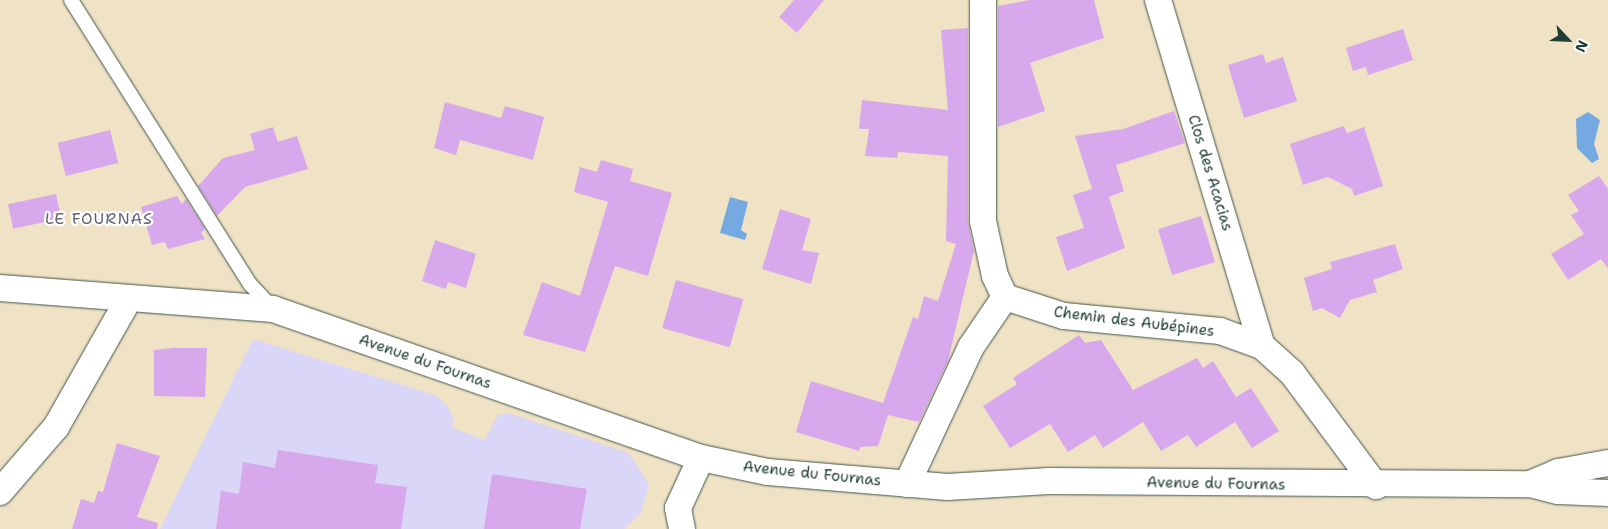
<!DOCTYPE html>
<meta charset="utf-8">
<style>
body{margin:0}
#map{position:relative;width:1608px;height:529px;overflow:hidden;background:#f0e2c5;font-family:"Shantell Sans",sans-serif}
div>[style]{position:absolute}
.built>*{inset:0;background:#dad6f7}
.water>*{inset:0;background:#75a9e2}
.building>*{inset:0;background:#d7a8eb;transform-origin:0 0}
.roads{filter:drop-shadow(0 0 1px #3e564a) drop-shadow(0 0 1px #3e564a)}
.service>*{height:14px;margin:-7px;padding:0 7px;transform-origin:7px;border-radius:7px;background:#fff}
.minor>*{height:26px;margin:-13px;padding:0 13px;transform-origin:13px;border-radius:13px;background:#fff}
span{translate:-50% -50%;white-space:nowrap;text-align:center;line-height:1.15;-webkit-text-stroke:4.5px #fff;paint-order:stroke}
.street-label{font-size:15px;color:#1f3d34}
.neighbourhood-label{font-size:16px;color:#5f6274;letter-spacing:1px}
.north{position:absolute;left:1543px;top:15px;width:50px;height:50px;-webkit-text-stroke:4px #fff;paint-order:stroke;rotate:115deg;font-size:14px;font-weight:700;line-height:20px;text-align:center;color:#1f3d34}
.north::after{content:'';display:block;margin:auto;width:18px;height:22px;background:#1f3d34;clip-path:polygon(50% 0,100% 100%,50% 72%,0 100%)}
</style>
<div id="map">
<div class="built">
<div style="clip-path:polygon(253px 339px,435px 395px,447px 405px,454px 421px,451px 427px,484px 440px,498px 415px,509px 413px,629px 453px,649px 484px,641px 513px,624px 529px,160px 529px)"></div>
</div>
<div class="water">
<div style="clip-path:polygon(1588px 112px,1600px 120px,1594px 144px,1599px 159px,1592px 163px,1577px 148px,1576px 119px)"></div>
<div style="clip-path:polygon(730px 197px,748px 202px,741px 230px,747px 234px,745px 240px,720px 233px)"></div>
</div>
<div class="building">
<div style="clip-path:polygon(794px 0,824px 0,797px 33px,779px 17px)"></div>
<div style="clip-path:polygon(1030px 0,1094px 0,1104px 38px,1030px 63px,1045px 111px,998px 127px,998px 6px)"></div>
<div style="clip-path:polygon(968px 28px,968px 221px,974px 251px,948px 361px,919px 422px,888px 415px,878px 446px,860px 447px,859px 451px,796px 432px,811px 381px,883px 403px,913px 317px,918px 319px,924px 296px,938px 301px,956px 244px,946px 241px,948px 156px,898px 152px,897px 158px,865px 156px,869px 129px,859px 129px,862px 100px,948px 110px,941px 30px)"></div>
<div style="clip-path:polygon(1403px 29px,1413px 60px,1368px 75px,1366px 67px,1353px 71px,1346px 48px)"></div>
<div style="clip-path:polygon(1263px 54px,1266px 63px,1283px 57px,1297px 101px,1244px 118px,1228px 65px)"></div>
<div style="clip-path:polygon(445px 102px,501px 118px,505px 106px,544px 117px,533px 160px,460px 140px,456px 155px,434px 148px)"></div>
<div style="clip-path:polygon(1174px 111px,1185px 143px,1116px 165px,1124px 191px,1109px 197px,1125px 248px,1067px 271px,1056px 237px,1084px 228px,1073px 195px,1092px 189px,1075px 136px,1123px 129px)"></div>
<div style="clip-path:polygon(1344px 126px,1347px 133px,1364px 127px,1383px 186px,1354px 196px,1352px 189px,1328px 177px,1303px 185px,1290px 144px)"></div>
<div style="clip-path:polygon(273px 127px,278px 142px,297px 136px,308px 169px,245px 187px,217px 216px,198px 186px,223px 158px,255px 150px,250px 134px)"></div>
<div style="left:110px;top:130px;width:34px;height:54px;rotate:76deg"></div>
<div style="clip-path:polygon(601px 160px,633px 169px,630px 181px,672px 193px,648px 276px,615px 266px,585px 352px,523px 335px,542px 282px,580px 296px,608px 202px,574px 192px,580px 167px,597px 172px)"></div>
<div style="clip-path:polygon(1599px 176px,1608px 189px,1608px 268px,1601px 259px,1568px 280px,1551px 254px,1584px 234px,1571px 215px,1579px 211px,1568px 195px)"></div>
<div style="left:56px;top:194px;width:25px;height:49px;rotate:78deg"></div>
<div style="clip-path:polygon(177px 196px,182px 204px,186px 199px,205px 229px,201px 233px,205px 239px,168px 249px,165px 242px,152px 245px,141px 207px)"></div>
<div style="clip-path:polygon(780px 209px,811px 219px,802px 250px,819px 253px,811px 284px,762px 269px)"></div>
<div style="left:1201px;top:216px;width:48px;height:45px;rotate:73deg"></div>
<div style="clip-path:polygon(435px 240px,476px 254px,466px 288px,448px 282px,446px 289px,422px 281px)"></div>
<div style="clip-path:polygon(1395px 244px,1403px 269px,1373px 280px,1377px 292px,1350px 300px,1340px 318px,1322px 308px,1313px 311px,1304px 278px,1332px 269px,1330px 262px)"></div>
<div style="left:676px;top:280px;width:70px;height:50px;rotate:16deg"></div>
<div style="clip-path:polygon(1079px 335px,1085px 343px,1101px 340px,1133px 390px,1197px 358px,1203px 368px,1213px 361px,1236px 397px,1251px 388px,1279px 431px,1252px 448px,1235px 422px,1196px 447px,1188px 435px,1161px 451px,1143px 422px,1103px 448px,1095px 435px,1068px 452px,1050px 424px,1010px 448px,983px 406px,1017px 384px,1013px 378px)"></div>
<div style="clip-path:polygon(173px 348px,207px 348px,205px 397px,154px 396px,154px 350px)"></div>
<div style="clip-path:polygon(117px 443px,160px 456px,137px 517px,158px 523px,157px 529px,72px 529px,81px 499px,94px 503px,98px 491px,103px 492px)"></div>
<div style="clip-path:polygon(278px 450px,378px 465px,375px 483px,407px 487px,401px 529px,216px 529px,221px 491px,239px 494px,243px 462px,275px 468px)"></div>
<div style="clip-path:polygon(492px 474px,587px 489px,580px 529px,484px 529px)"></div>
</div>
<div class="roads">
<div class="service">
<div style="left:71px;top:0;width:336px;rotate:57.8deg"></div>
<div style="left:250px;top:284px;width:34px;rotate:47deg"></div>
</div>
<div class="minor">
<div style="left:983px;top:0;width:221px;rotate:90deg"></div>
<div style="left:983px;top:221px;width:56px;rotate:77.7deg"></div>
<div style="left:995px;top:276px;width:23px;rotate:65deg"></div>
<div style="left:1005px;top:297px;width:62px;rotate:17.9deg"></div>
<div style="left:1064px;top:316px;width:157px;rotate:5.5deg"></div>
<div style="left:1220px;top:331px;width:45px;rotate:19.7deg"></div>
<div style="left:1262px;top:346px;width:40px;rotate:42deg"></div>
<div style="left:1292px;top:373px;width:141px;rotate:53.4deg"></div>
<div style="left:1158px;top:0;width:361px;rotate:73.3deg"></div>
<div style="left:0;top:288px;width:274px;rotate:4.4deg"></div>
<div style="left:273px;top:309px;width:453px;rotate:19.2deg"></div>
<div style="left:701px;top:458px;width:68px;rotate:11.8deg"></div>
<div style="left:768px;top:472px;width:180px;rotate:4.8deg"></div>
<div style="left:947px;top:487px;width:102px;rotate:-3.4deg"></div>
<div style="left:1049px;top:481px;width:481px;rotate:0.4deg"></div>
<div style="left:1530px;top:484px;width:29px;rotate:14deg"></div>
<div style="left:1558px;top:491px;width:50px;rotate:2.3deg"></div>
<div style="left:907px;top:484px;width:151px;rotate:-65deg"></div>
<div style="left:971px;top:347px;width:60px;rotate:-55.8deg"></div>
<div style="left:1530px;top:484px;width:30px;rotate:-23deg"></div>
<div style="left:1558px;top:472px;width:51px;rotate:-10.2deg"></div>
<div style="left:0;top:492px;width:86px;rotate:-49.3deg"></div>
<div style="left:56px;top:427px;width:146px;rotate:-60.4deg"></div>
<div style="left:682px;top:529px;width:21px;rotate:-101deg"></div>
<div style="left:678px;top:508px;width:55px;rotate:-65.3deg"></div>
</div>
</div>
<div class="street-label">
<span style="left:1210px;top:173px;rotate:73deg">Clos des Acacias</span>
<span style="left:1134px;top:322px;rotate:7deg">Chemin des Aubépines</span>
<span style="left:425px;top:362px;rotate:19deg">Avenue du Fournas</span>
<span style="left:812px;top:474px;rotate:6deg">Avenue du Fournas</span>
<span style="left:1216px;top:484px;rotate:1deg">Avenue du Fournas</span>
</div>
<div class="neighbourhood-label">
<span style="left:99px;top:219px">LE FOURNAS</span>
</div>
<div class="north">N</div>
</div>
